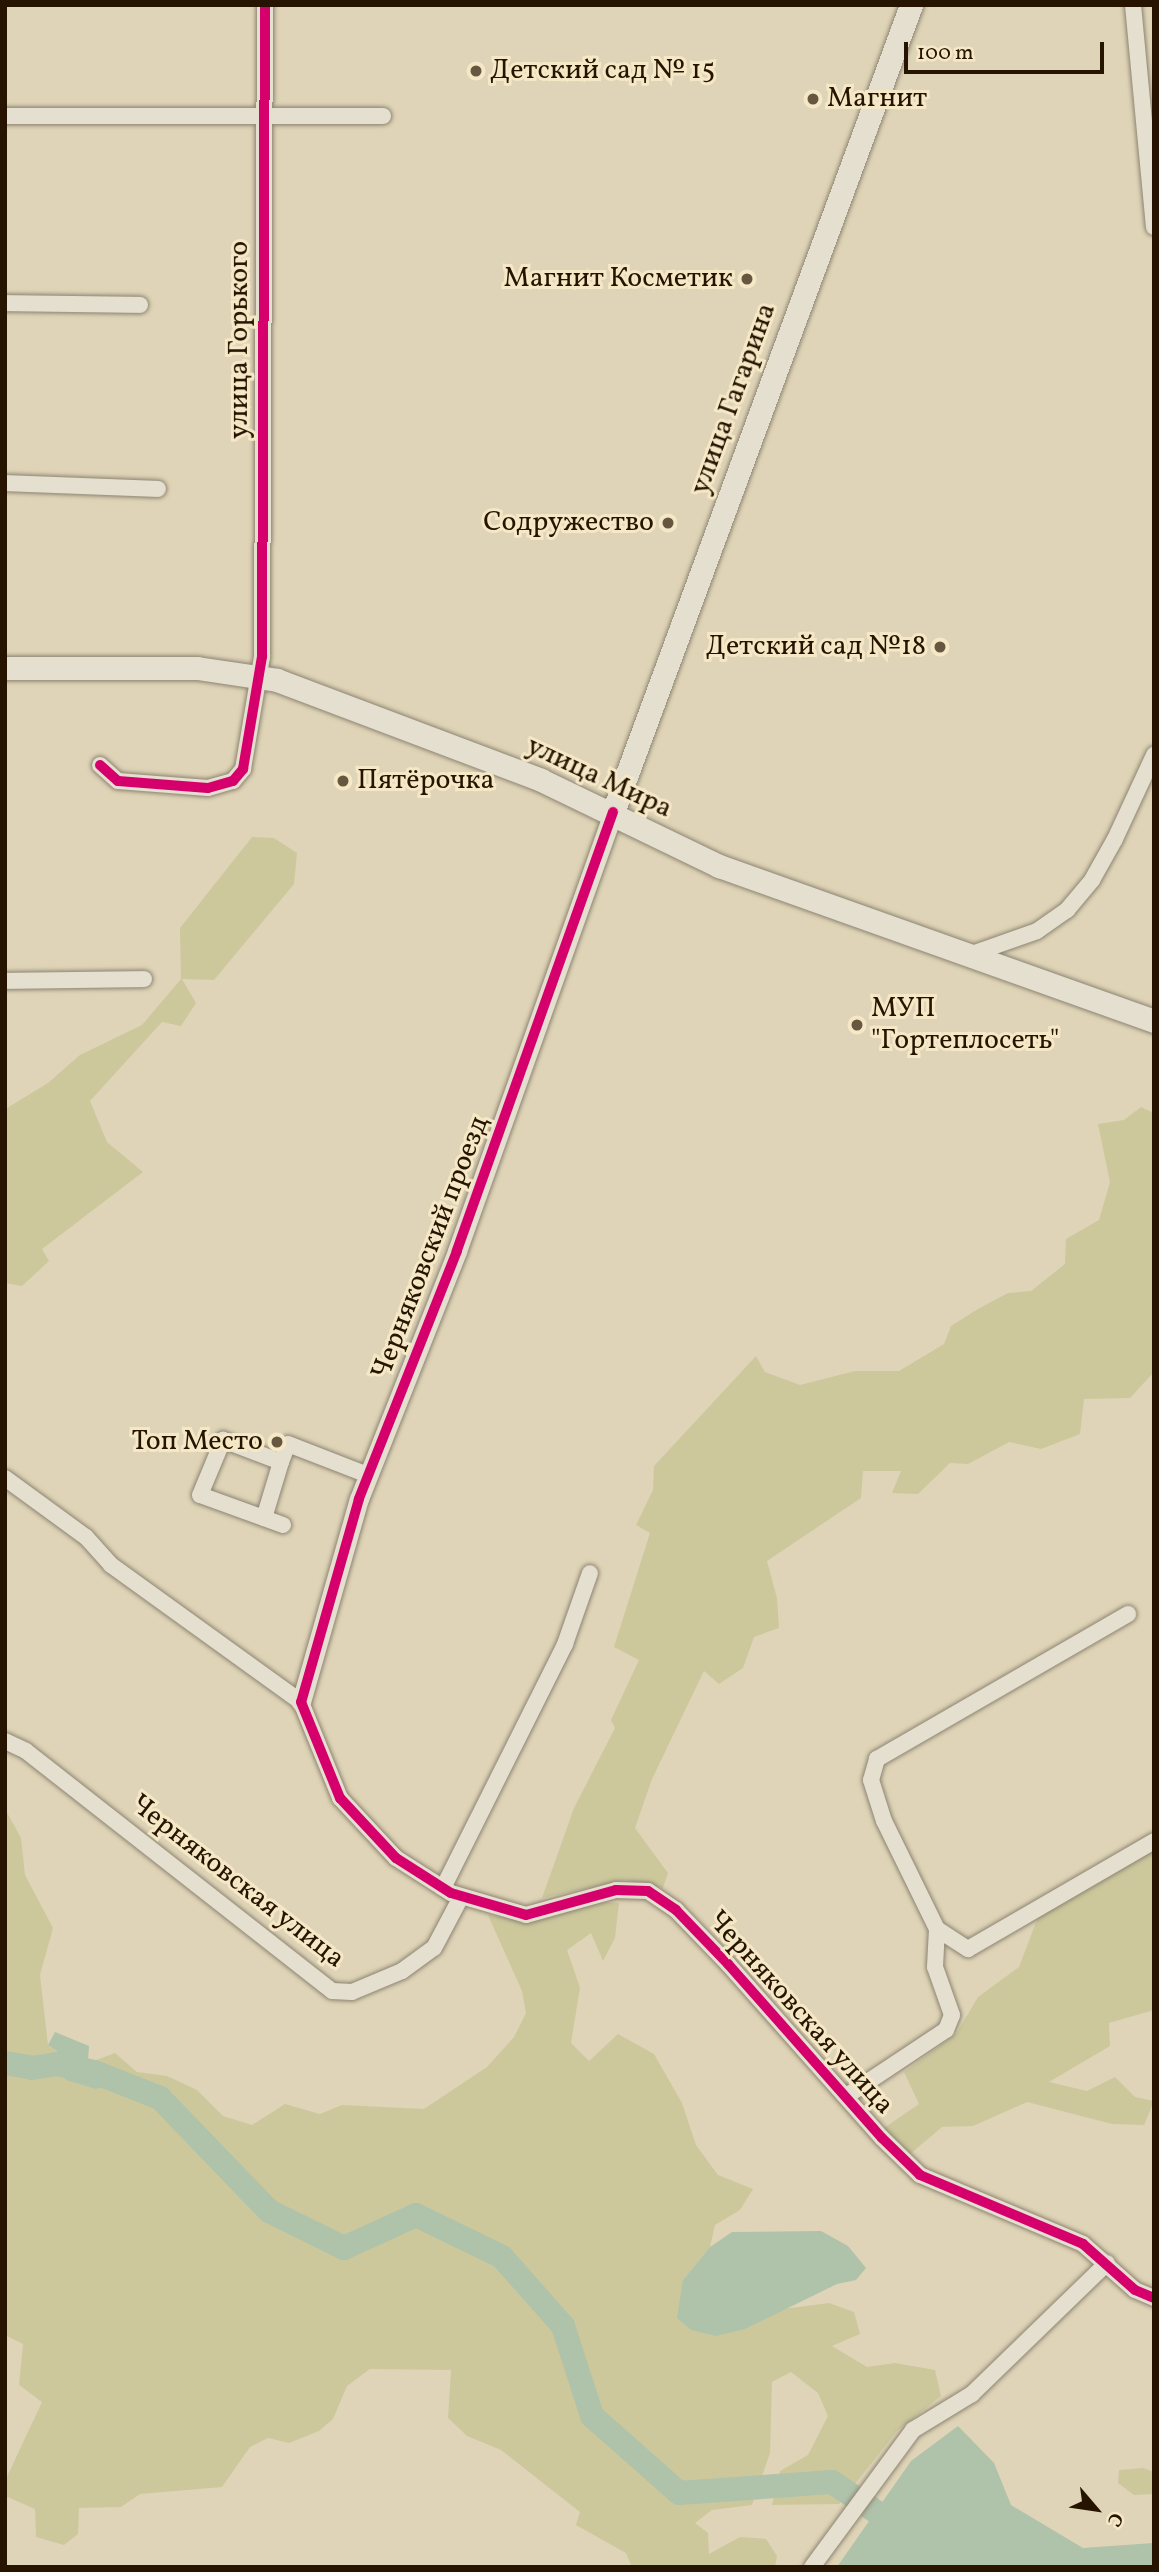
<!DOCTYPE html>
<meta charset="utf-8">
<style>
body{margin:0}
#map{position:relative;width:1159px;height:2572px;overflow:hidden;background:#dfd4b7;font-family:Vollkorn,serif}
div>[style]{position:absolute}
.green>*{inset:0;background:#ccc89c}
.water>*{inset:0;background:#afc2aa}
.river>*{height:24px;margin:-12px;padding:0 12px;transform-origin:12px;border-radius:12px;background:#afc2aa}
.roads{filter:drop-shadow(0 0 2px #8d8472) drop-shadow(0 0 2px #8d8472)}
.minor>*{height:16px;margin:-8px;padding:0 8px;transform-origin:8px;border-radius:8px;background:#e5dfd0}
.tertiary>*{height:19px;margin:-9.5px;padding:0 9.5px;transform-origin:9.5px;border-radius:9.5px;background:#e5dfd0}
.secondary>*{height:23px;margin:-11.5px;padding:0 11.5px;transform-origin:11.5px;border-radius:11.5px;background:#e5dfd0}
.cycleway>*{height:10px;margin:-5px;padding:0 5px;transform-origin:5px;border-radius:5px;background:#d6006c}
.dots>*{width:19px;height:19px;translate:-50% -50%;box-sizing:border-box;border:4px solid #f5e8c6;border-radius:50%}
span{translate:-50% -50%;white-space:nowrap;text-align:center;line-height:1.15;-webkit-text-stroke:6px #f5e8c6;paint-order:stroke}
.poi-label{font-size:28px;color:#271400}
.left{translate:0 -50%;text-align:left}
.right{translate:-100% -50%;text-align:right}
.street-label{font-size:28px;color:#271400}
.frame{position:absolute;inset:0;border:7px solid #271400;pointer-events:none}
.north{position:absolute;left:1061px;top:2474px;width:70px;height:70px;-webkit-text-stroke:5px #f5e8c6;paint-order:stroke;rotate:119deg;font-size:19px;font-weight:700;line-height:28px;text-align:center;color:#271400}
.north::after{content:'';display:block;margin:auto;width:24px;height:32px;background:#271400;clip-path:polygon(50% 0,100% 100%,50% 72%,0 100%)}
.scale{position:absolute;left:904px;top:42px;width:200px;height:32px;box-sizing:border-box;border:4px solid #271400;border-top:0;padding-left:9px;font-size:21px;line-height:24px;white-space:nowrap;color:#271400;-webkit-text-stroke:5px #f5e8c6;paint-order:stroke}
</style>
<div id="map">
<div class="green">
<div style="clip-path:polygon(252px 837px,274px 838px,297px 853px,294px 884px,214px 980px,182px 979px,196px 1003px,181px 1026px,162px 1022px,90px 1101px,107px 1142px,143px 1172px,42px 1249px,49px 1261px,22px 1286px,5px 1283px,7px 1108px,48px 1083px,80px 1055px,142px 1025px,181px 979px,180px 928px)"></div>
<div style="clip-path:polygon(1141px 1107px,1154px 1113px,1154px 1372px,1130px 1398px,1084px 1399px,1080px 1434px,1041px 1449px,1009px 1442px,968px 1464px,950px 1463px,918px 1494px,892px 1493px,901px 1471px,863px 1471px,861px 1498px,767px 1561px,777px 1598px,779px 1628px,754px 1637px,743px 1668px,719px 1684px,704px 1671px,652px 1779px,635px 1828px,668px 1873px,663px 1888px,624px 1880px,542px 1898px,574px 1808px,615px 1728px,611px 1720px,639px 1660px,614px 1647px,650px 1533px,636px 1525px,653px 1490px,654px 1466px,756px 1356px,765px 1372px,800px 1385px,855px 1371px,899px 1371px,944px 1344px,951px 1326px,978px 1309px,1008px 1293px,1031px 1291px,1065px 1264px,1066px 1239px,1099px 1220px,1110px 1182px,1098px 1124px,1124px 1120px)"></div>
<div style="clip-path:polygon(5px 1809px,21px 1838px,25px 1875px,53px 1928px,40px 1975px,48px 2045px,57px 2051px,58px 2069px,66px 2080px,87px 2075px,91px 2062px,115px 2053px,137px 2072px,167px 2076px,197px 2090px,223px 2116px,252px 2125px,285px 2104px,320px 2114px,342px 2105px,424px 2109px,487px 2067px,514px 2037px,526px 2013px,522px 1991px,488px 1915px,527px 1921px,603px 1902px,619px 1903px,615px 1938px,603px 1961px,591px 1933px,567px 1950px,580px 1988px,571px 2043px,589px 2061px,618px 2034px,654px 2054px,682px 2103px,696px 2145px,718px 2175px,753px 2189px,740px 2210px,715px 2225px,710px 2247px,683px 2280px,745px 2329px,783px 2309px,829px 2303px,854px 2312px,860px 2334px,832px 2346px,867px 2367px,895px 2363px,935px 2370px,941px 2396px,897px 2431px,839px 2504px,772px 2505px,780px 2471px,808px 2455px,828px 2416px,818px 2393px,791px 2372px,772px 2382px,770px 2453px,752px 2505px,712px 2510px,695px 2523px,708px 2533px,709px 2554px,740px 2537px,766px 2539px,777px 2556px,775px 2567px,632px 2567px,626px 2553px,576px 2525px,580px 2512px,501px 2450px,467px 2436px,448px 2418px,451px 2370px,370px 2369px,347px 2386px,333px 2419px,319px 2431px,289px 2443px,268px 2438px,250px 2447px,222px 2487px,140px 2494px,121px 2507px,79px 2508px,78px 2534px,64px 2545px,36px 2537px,35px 2509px,5px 2496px,5px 2481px,42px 2402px,19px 2385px,23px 2344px,5px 2335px)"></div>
<div style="clip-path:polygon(1154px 1846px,1154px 2010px,1109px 2023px,1110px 2046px,1049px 2082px,1087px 2091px,1115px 2077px,1135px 2097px,1154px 2101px,1144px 2125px,1112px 2124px,1027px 2102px,973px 2126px,942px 2127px,909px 2155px,884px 2128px,919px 2104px,904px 2072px,956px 2034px,978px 1997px,1019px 1967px,1038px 1917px)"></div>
<div style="clip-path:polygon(1143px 2468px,1154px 2472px,1154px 2494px,1134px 2495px,1118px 2483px,1119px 2470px)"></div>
</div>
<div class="water">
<div style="clip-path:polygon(55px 2032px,89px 2046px,87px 2074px,113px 2076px,115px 2084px,96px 2089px,66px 2080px,58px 2070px,57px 2051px,48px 2045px)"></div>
<div style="clip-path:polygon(821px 2231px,848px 2246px,866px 2268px,856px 2280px,837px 2284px,745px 2329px,716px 2336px,691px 2330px,677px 2318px,683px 2280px,710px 2247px,732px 2232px)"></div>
<div style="clip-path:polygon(958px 2426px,994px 2463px,1011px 2505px,1083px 2548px,1154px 2543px,1154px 2567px,837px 2567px,911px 2461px)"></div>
</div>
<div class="river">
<div style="left:5px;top:2063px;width:27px;rotate:10deg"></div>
<div style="left:32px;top:2068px;width:25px;rotate:-9deg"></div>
<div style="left:57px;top:2064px;width:38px;rotate:12deg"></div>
<div style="left:94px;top:2072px;width:71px;rotate:21.5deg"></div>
<div style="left:160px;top:2098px;width:157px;rotate:46deg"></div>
<div style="left:269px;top:2211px;width:84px;rotate:26.3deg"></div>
<div style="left:344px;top:2248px;width:79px;rotate:-24.6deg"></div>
<div style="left:416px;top:2215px;width:96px;rotate:26deg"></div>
<div style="left:502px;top:2257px;width:92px;rotate:48.5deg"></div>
<div style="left:563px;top:2326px;width:95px;rotate:72.1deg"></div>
<div style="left:592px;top:2416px;width:116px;rotate:41.5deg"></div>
<div style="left:679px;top:2493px;width:153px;rotate:-4.1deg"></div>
<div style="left:832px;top:2482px;width:52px;rotate:34deg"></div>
</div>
<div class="roads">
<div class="minor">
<div style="left:1133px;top:5px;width:223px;rotate:84.6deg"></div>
<div style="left:5px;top:116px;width:378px"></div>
<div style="left:5px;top:303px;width:135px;rotate:0.8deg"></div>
<div style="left:5px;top:483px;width:153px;rotate:2.2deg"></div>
<div style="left:100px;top:765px;width:24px;rotate:42deg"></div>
<div style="left:118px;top:781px;width:90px;rotate:4.4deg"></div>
<div style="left:208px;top:788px;width:26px;rotate:-16deg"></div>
<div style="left:233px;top:781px;width:16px;rotate:-50deg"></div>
<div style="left:243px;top:769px;width:114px;rotate:-80.4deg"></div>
<div style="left:262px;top:657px;width:652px;rotate:-89.74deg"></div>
<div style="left:969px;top:955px;width:72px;rotate:-19.4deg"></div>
<div style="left:1037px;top:931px;width:37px;rotate:-35deg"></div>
<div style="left:1067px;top:910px;width:39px;rotate:-50deg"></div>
<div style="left:1092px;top:880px;width:47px;rotate:-60.7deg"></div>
<div style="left:1115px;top:839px;width:93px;rotate:-65.1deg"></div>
<div style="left:5px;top:981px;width:139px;rotate:-0.8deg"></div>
<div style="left:5px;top:1478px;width:100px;rotate:36.1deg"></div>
<div style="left:86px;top:1537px;width:38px;rotate:48deg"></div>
<div style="left:111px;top:1565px;width:234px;rotate:35.8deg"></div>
<div style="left:301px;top:1702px;width:104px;rotate:67.9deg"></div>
<div style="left:340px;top:1798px;width:82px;rotate:47deg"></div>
<div style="left:396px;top:1858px;width:65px;rotate:32.5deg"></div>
<div style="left:451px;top:1893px;width:78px;rotate:16.3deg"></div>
<div style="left:526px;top:1915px;width:93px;rotate:-15.5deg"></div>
<div style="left:616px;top:1890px;width:32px;rotate:2deg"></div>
<div style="left:648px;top:1891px;width:34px;rotate:34deg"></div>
<div style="left:676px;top:1910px;width:75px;rotate:46.1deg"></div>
<div style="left:728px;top:1964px;width:232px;rotate:48.5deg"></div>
<div style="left:882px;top:2138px;width:53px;rotate:44.2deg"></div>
<div style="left:920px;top:2175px;width:177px;rotate:22.9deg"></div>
<div style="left:1083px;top:2244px;width:69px;rotate:41.5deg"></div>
<div style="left:1135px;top:2290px;width:21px;rotate:23deg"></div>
<div style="left:264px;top:1518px;width:59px;rotate:-73.1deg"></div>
<div style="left:283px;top:1525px;width:88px;rotate:-160.1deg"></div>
<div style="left:200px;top:1495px;width:60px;rotate:-67.3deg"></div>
<div style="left:223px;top:1440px;width:62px;rotate:20.8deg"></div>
<div style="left:281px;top:1462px;width:19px;rotate:-69deg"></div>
<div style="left:288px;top:1444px;width:86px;rotate:21.2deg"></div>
<div style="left:5px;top:1741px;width:23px;rotate:25deg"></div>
<div style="left:26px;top:1751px;width:389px;rotate:38.1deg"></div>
<div style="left:332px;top:1991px;width:20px;rotate:3deg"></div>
<div style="left:352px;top:1992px;width:54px;rotate:-22.8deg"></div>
<div style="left:402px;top:1971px;width:39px;rotate:-36deg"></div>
<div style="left:434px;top:1948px;width:58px;rotate:-62.1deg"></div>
<div style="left:443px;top:1888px;width:273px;rotate:-63.4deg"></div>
<div style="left:565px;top:1644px;width:75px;rotate:-70.6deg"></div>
<div style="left:937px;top:1929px;width:37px;rotate:33deg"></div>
<div style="left:968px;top:1949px;width:215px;rotate:-30.1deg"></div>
<div style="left:848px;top:2095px;width:118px;rotate:-33.6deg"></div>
<div style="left:946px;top:2030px;width:16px;rotate:-68deg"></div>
<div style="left:952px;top:2015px;width:51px;rotate:-109.5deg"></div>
<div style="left:935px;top:1967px;width:38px;rotate:-87deg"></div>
<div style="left:937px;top:1929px;width:120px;rotate:-116.1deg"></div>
<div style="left:884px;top:1821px;width:43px;rotate:-107.6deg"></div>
<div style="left:871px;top:1780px;width:22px;rotate:-74deg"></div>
<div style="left:877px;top:1759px;width:290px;rotate:-30deg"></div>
<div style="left:812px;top:2567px;width:170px;rotate:-53.6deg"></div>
<div style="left:913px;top:2430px;width:69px;rotate:-31.4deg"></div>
<div style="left:972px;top:2394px;width:188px;rotate:-44.1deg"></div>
</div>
<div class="tertiary">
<div style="left:301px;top:1702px;width:211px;rotate:-74.1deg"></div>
<div style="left:359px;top:1499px;width:267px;rotate:-68.4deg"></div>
<div style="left:457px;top:1251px;width:466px;rotate:-70.4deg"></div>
</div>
<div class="secondary">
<div style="left:5px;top:668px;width:192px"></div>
<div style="left:197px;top:668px;width:81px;rotate:8.5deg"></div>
<div style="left:277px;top:680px;width:282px;rotate:20.7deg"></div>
<div style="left:541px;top:780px;width:198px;rotate:25.8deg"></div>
<div style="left:719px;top:866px;width:462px;rotate:19.6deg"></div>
<div style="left:613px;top:812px;width:860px;rotate:-69.73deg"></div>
</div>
</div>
<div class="cycleway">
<div style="left:100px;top:765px;width:24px;rotate:42deg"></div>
<div style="left:118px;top:781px;width:90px;rotate:4.4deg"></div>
<div style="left:208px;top:788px;width:26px;rotate:-16deg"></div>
<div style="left:233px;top:781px;width:16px;rotate:-50deg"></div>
<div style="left:243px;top:769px;width:114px;rotate:-80.4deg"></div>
<div style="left:262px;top:657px;width:652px;rotate:-89.74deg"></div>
<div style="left:613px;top:812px;width:466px;rotate:109.6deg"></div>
<div style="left:457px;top:1251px;width:267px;rotate:111.6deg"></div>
<div style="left:359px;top:1499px;width:211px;rotate:105.9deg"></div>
<div style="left:301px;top:1702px;width:104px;rotate:67.9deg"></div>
<div style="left:340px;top:1798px;width:82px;rotate:47deg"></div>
<div style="left:396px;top:1858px;width:65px;rotate:32.5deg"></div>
<div style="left:451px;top:1893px;width:78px;rotate:16.3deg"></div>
<div style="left:526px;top:1915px;width:93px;rotate:-15.5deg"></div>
<div style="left:616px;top:1890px;width:32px;rotate:2deg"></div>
<div style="left:648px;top:1891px;width:34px;rotate:34deg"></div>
<div style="left:676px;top:1910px;width:75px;rotate:46.1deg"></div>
<div style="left:728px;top:1964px;width:232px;rotate:48.5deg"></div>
<div style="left:882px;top:2138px;width:53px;rotate:44.2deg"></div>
<div style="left:920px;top:2175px;width:177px;rotate:22.9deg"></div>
<div style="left:1083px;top:2244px;width:69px;rotate:41.5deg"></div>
<div style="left:1135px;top:2290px;width:21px;rotate:23deg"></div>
</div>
<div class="dots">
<div style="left:476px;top:71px;background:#675740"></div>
<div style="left:813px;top:99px;background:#675740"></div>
<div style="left:747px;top:279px;background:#675740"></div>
<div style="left:668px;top:523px;background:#675740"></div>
<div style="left:940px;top:647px;background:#675740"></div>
<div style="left:343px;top:781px;background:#675740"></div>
<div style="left:857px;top:1025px;background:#675740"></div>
<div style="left:277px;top:1442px;background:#675740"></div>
</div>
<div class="poi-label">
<span class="left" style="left:490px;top:71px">Детский сад № 15</span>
<span class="left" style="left:827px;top:99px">Магнит</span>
<span class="right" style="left:733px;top:279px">Магнит Косметик</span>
<span class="right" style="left:654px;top:523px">Содружество</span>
<span class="right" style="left:926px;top:647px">Детский сад №18</span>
<span class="left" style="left:357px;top:781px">Пятёрочка</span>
<span class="left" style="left:871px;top:1025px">МУП<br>"Гортеплосеть"</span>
<span class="right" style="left:263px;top:1442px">Топ Место</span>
</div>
<div class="street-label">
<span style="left:240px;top:340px;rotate:-90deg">улица Горького</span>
<span style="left:734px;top:399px;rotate:-70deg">улица Гагарина</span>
<span style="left:599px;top:778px;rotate:25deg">улица Мира</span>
<span style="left:431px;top:1248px;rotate:-69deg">Черняковский проезд</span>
<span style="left:237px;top:1882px;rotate:38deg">Черняковская улица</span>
<span style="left:800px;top:2013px;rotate:48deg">Черняковская улица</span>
</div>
<div class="frame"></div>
<div class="north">С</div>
<div class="scale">100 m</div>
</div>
